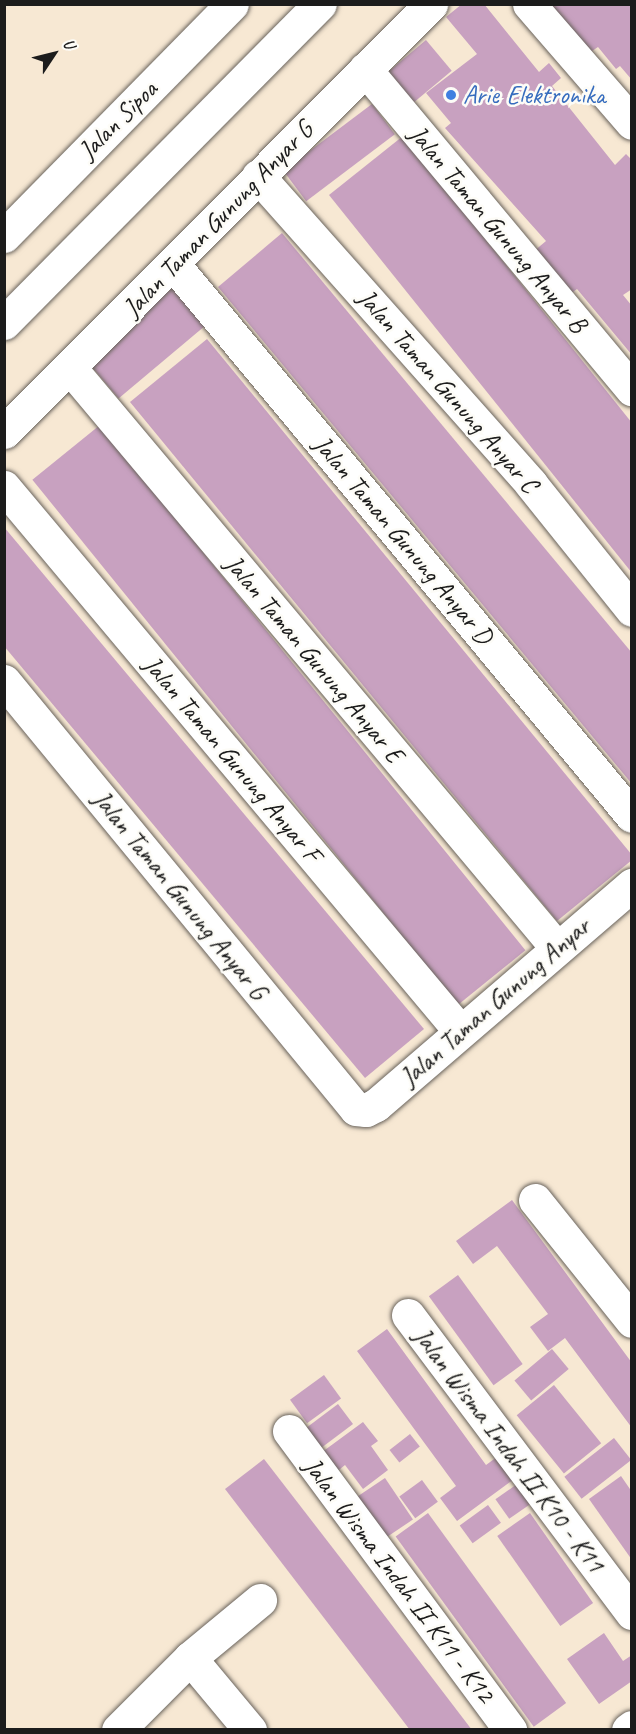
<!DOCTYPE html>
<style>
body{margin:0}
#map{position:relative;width:636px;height:1734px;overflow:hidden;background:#f7e8d3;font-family:Caveat,sans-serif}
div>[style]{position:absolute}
.building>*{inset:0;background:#c8a1c0;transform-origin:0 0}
.roads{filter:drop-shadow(0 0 2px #69635c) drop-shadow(0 0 2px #69635c)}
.minor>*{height:33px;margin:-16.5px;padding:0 16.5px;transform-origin:16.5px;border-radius:16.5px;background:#fff}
.dots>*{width:16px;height:16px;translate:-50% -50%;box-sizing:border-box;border:3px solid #fdfcf7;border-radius:50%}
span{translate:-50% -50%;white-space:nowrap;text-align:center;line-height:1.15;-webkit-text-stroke:5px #fdfcf7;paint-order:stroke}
.shop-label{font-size:26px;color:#366cbe}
.left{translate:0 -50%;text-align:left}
.street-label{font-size:26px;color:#1c1c1c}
.frame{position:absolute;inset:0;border:6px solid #1c1c1c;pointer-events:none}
.north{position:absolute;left:24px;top:24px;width:60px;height:60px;-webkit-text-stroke:4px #fdfcf7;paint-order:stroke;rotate:55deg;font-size:16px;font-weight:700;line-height:24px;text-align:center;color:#1c1c1c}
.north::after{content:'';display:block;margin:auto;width:21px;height:27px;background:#1c1c1c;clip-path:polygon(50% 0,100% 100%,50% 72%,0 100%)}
</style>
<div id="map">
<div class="building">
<div style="clip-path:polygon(462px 4px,484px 4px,539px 72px,549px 63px,561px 78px,552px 86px,615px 165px,626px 154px,632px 160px,632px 289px,623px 295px,632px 306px,632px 355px,577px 289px,569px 295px,533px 252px,546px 241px,445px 128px,451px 123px,426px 93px,477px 54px,446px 17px)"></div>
<div style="clip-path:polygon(549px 4px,632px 4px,632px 80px,620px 66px,616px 69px,598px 47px,589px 53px)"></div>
<div style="left:426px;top:40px;width:40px;height:50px;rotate:50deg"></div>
<div style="left:372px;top:104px;width:38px;height:111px;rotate:53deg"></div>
<div style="clip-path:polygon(403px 136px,632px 423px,632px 573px,329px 195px)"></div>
<div style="clip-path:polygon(282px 233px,632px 653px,632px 784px,218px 287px)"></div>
<div style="left:176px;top:285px;width:50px;height:117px;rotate:50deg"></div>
<div style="clip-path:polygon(207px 339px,632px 855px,632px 860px,557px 921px,130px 402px)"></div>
<div style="left:100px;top:425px;width:676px;height:87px;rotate:51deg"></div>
<div style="clip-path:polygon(4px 527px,424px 1029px,365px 1078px,4px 646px)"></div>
<div style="clip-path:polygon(512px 1200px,632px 1363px,632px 1428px,565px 1338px,548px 1351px,530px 1327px,548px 1314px,497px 1246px,473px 1264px,456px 1241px)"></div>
<div style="left:458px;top:1275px;width:110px;height:36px;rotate:54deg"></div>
<div style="clip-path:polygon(387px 1329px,486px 1465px,501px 1454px,518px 1476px,457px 1521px,440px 1498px,456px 1486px,357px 1351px)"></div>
<div style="left:552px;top:1349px;width:26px;height:49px;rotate:50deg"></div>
<div style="left:324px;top:1375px;width:29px;height:42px;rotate:54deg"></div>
<div style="left:554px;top:1385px;width:75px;height:48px;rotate:51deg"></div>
<div style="left:338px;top:1404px;width:25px;height:40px;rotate:53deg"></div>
<div style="clip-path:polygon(363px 1422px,378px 1441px,371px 1446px,388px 1470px,363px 1489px,345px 1465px,329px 1478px,314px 1458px)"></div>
<div style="left:410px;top:1434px;width:16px;height:26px;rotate:52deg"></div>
<div style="left:614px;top:1438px;width:28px;height:63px;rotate:52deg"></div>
<div style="clip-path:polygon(264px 1459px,349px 1569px,472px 1730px,410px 1730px,225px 1489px)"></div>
<div style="clip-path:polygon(621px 1476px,632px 1492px,632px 1560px,589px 1499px)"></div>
<div style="left:385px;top:1478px;width:50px;height:44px;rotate:56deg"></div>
<div style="left:422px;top:1480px;width:27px;height:28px;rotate:54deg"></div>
<div style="left:520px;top:1482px;width:24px;height:30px;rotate:55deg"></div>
<div style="left:488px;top:1505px;width:22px;height:35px;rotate:54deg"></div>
<div style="left:428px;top:1513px;width:235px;height:40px;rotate:54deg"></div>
<div style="left:530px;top:1513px;width:110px;height:40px;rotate:55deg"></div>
<div style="clip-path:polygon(604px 1633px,623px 1661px,632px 1655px,632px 1681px,599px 1704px,567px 1659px)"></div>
</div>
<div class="roads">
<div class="minor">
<div style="left:529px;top:4px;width:157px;rotate:49.1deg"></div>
<div style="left:365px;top:69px;width:417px;rotate:50.2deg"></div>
<div style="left:258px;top:176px;width:412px;rotate:48.4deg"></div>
<div style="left:531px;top:484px;width:161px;rotate:51.3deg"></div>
<div style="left:4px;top:236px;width:325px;rotate:-45.5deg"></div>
<div style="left:174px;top:265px;width:716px;rotate:50.27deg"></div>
<div style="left:4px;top:323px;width:449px;rotate:-45.3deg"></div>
<div style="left:71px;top:369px;width:756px;rotate:49.99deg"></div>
<div style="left:4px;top:432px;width:605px;rotate:-45.07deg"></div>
<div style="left:4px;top:487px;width:710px;rotate:50.03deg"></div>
<div style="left:4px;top:681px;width:554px;rotate:50.57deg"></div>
<div style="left:356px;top:1109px;width:10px;rotate:6deg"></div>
<div style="left:366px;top:1110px;width:11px;rotate:-27deg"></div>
<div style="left:376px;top:1105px;width:338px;rotate:-40.7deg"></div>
<div style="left:535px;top:1200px;width:155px;rotate:51.3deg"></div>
<div style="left:408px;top:1315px;width:373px;rotate:53.1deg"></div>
<div style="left:289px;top:1431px;width:372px;rotate:53.5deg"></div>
<div style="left:190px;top:1658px;width:94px;rotate:50.2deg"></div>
<div style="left:118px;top:1730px;width:102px;rotate:-45deg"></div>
<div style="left:190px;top:1658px;width:91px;rotate:-39.6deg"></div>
<div style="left:628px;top:1730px;width:5px;rotate:-37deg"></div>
</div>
</div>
<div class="dots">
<div style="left:451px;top:95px;background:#3f7fe0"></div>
</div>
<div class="shop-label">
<span class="left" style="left:463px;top:95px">Arie Elektronika</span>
</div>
<div class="street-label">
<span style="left:118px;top:120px;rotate:-45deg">Jalan Sipoa</span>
<span style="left:218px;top:219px;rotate:-46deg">Jalan Taman Gunung Anyar G</span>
<span style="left:498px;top:229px;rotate:50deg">Jalan Taman Gunung Anyar B</span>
<span style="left:448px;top:391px;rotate:49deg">Jalan Taman Gunung Anyar C</span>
<span style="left:403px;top:540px;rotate:50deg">Jalan Taman Gunung Anyar D</span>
<span style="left:314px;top:659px;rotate:50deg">Jalan Taman Gunung Anyar E</span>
<span style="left:232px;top:759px;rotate:50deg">Jalan Taman Gunung Anyar F</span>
<span style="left:180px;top:895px;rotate:51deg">Jalan Taman Gunung Anyar G</span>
<span style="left:495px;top:1002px;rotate:-41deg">Jalan Taman Gunung Anyar</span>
<span style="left:509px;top:1450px;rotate:53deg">Jalan Wisma Indah II K10 - K11</span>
<span style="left:399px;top:1580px;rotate:53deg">Jalan Wisma Indah II K11 - K12</span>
</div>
<div class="frame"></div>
<div class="north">U</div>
</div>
